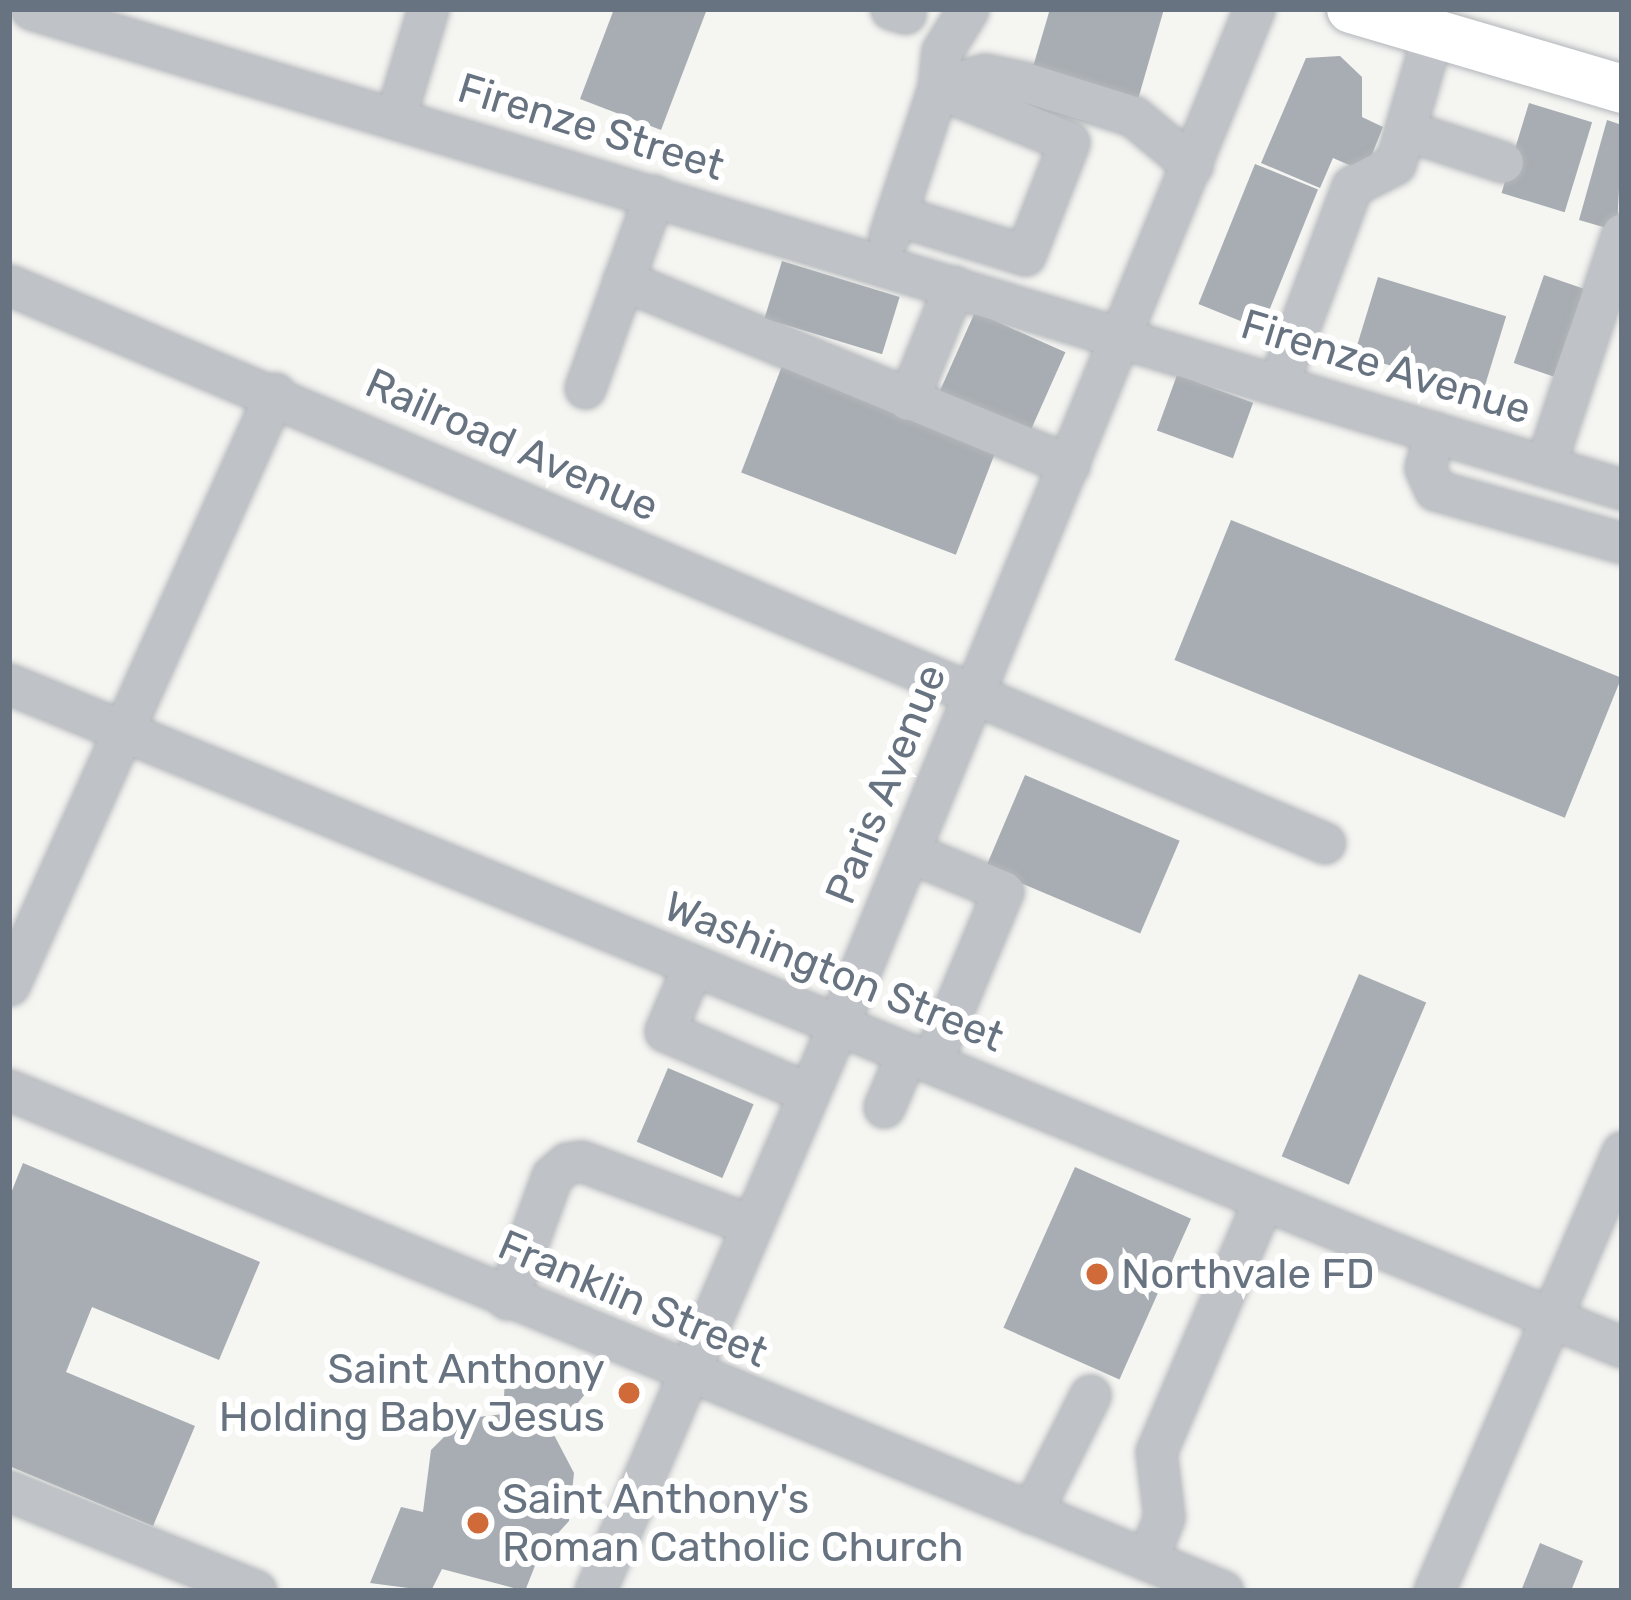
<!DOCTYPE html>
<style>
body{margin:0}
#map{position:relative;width:1631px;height:1600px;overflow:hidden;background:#f5f5f2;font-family:Rubik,sans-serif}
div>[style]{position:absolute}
.building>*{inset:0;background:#a7adb2;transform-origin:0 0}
.roads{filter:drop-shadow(0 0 3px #b3b6ba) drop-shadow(0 0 3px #b3b6ba)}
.minor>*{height:39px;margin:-19.5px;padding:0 19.5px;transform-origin:19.5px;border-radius:19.5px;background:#bfc2c6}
.major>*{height:48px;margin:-24px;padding:0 24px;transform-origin:24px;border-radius:24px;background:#fff}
.dots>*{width:33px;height:33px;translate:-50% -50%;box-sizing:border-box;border:6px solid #fff;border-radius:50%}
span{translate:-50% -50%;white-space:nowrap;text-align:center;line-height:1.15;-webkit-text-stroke:12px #fff;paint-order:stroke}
.street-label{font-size:42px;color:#677380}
.poi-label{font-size:42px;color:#677380}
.left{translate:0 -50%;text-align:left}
.right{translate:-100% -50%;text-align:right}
.frame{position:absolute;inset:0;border:12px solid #677380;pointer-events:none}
</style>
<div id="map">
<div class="building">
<div style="clip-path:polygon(614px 9px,707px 9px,661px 130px,580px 99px)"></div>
<div style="clip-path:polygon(1050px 9px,1164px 9px,1128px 134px,1022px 104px)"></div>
<div style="clip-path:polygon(1340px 56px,1362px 77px,1362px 117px,1383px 127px,1365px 172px,1333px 158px,1320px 188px,1261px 163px,1306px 58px)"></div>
<div style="left:1529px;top:103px;width:66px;height:94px;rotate:17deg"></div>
<div style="clip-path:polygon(1607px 120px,1622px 125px,1617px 231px,1579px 220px)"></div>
<div style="left:1255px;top:164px;width:68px;height:151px;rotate:22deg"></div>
<div style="left:782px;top:261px;width:123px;height:60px;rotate:17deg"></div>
<div style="left:1544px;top:275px;width:42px;height:93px;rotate:19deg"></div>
<div style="left:1378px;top:277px;width:134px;height:81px;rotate:17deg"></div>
<div style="left:975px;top:312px;width:99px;height:90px;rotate:24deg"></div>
<div style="left:782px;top:366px;width:230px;height:114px;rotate:21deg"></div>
<div style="left:1177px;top:375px;width:81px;height:59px;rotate:20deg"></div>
<div style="left:1231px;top:520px;width:421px;height:151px;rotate:22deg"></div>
<div style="left:1025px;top:775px;width:168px;height:101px;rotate:23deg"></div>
<div style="left:1359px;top:974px;width:73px;height:198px;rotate:23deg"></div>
<div style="left:668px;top:1068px;width:93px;height:80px;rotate:23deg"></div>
<div style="clip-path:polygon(23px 1163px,260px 1262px,219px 1360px,92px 1307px,66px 1372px,195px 1426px,153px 1526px,9px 1466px,9px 1198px)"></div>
<div style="left:1075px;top:1167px;width:127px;height:176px;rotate:24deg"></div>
<div style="clip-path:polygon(506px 1362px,552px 1366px,586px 1393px,553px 1433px,574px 1473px,569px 1521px,540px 1553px,525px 1591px,442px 1569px,431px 1591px,370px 1583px,401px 1507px,423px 1512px,431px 1450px,462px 1419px,503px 1414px)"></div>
<div style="clip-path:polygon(1540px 1543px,1583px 1561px,1571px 1591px,1521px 1591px)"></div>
</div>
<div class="roads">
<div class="minor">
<div style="left:31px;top:9px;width:1662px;rotate:16.79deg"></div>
<div style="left:891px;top:9px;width:15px;rotate:16deg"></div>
<div style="left:938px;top:88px;width:49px;rotate:-16.6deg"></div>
<div style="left:985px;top:74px;width:44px;rotate:11.8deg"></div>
<div style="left:1028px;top:83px;width:110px;rotate:17.4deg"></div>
<div style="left:1133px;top:116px;width:77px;rotate:39.7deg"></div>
<div style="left:395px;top:118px;width:114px;rotate:-73.2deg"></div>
<div style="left:1405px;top:130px;width:103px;rotate:18.1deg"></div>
<div style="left:896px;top:215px;width:135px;rotate:17.2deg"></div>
<div style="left:1025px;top:255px;width:121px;rotate:-68.7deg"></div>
<div style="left:1069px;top:142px;width:142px;rotate:-157.6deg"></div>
<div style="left:889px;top:236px;width:156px;rotate:-71.7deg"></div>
<div style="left:938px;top:88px;width:37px;rotate:-84deg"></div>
<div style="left:942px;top:51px;width:49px;rotate:-58.2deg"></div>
<div style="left:623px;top:280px;width:483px;rotate:22.5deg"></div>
<div style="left:9px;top:285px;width:1429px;rotate:22.98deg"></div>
<div style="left:1278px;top:384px;width:211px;rotate:-69.5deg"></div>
<div style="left:1352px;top:186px;width:48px;rotate:-27.1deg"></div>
<div style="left:1395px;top:164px;width:136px;rotate:-73.8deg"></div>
<div style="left:585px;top:388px;width:205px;rotate:-70.3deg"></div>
<div style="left:908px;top:400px;width:123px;rotate:-68deg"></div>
<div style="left:1435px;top:432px;width:37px;rotate:106deg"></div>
<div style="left:1425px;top:468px;width:24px;rotate:66deg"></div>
<div style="left:1435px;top:490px;width:194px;rotate:15.8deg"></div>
<div style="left:1545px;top:466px;width:245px;rotate:-71.7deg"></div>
<div style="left:9px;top:684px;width:1744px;rotate:22.34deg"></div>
<div style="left:909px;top:852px;width:102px;rotate:22.5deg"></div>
<div style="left:1003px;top:891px;width:186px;rotate:112.7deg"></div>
<div style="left:693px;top:965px;width:72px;rotate:113deg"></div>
<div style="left:665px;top:1031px;width:156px;rotate:23.4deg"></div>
<div style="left:9px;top:985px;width:649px;rotate:-65.8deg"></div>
<div style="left:9px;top:1090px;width:1313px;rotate:22.43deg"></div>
<div style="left:884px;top:1107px;width:59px;rotate:-66.9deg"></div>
<div style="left:507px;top:1299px;width:131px;rotate:-69.9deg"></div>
<div style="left:552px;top:1176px;width:20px;rotate:-41deg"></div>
<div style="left:567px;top:1163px;width:14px;rotate:-8deg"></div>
<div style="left:581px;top:1161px;width:182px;rotate:20.6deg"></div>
<div style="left:9px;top:1491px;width:266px;rotate:22deg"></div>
<div style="left:1031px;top:1513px;width:132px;rotate:-63.4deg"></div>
<div style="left:1147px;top:1560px;width:46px;rotate:-68.4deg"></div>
<div style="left:1164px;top:1517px;width:65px;rotate:-97deg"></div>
<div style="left:1156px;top:1452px;width:273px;rotate:-66.9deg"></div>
<div style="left:595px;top:1591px;width:616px;rotate:-66.76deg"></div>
<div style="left:838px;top:1025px;width:1098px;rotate:-67.73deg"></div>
<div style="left:1434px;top:1591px;width:478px;rotate:-66.8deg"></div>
</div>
<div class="major">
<div style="left:1351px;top:9px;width:283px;rotate:16.4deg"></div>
</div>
</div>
<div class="dots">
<div style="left:1097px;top:1274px;background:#d06a38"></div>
<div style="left:629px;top:1393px;background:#d06a38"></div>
<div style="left:478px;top:1523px;background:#d06a38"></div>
</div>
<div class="street-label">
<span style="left:591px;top:127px;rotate:17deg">Firenze Street</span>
<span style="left:1386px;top:367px;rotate:17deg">Firenze Avenue</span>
<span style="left:512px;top:445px;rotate:24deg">Railroad Avenue</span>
<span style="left:886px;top:784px;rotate:-68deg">Paris Avenue</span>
<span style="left:834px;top:972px;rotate:22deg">Washington Street</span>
<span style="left:633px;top:1299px;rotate:23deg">Franklin Street</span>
</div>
<div class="poi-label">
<span class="left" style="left:1121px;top:1274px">Northvale FD</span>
<span class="right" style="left:605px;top:1393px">Saint Anthony<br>Holding Baby Jesus</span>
<span class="left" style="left:502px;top:1523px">Saint Anthony's<br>Roman Catholic Church</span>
</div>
<div class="frame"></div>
</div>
